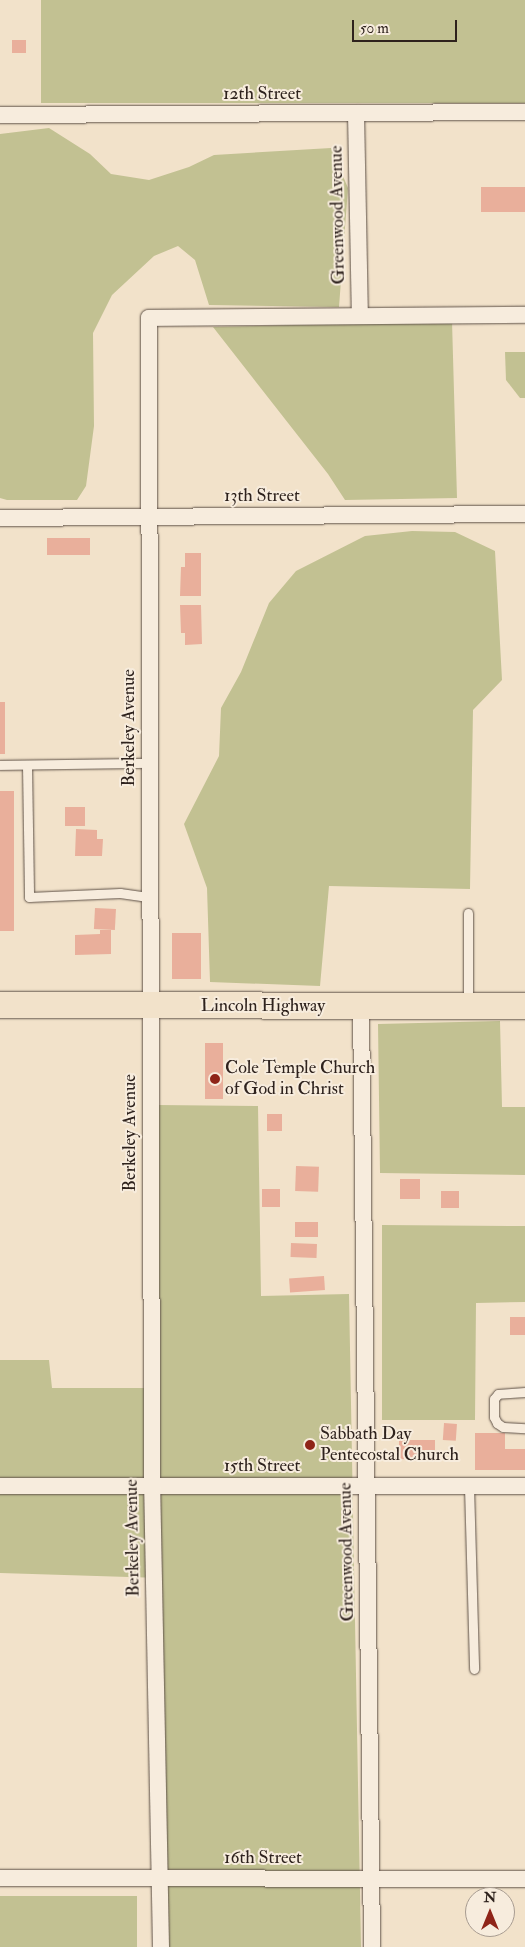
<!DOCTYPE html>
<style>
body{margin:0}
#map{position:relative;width:525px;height:1947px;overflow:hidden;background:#f2e2ca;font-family:"IM FELL Double Pica",serif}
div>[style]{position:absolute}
.green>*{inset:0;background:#c2c192;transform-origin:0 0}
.building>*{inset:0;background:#e9af9b;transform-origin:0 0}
.roads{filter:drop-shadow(0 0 1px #5f5248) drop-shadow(0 0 1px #5f5248)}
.lane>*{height:9px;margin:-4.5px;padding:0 4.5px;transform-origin:4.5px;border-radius:4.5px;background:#f7ecdd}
.street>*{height:16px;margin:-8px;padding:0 8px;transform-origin:8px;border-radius:8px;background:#f7ecdd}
.primary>*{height:26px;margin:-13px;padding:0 13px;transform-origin:13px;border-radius:13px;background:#f2e2ca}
.dots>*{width:14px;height:14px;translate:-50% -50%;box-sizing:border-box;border:2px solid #f7ecdd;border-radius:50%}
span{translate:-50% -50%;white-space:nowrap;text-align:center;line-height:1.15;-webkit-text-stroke:4px #f7ecdd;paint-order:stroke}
.street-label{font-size:18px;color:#2e221d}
.poi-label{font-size:18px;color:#2e221d}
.left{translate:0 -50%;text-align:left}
.north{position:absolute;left:465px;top:1887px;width:50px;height:50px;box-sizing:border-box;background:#f7ecdd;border:1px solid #a79b90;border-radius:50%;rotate:0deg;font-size:14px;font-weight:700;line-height:20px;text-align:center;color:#2e221d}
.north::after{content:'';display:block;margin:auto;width:18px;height:22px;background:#8f2418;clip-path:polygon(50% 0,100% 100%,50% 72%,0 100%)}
.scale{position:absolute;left:352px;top:20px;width:105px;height:22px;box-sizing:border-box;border:2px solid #2e221d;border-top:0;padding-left:6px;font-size:15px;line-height:18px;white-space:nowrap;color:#2e221d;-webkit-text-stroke:4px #f7ecdd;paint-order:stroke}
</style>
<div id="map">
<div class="green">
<div style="left:41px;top:0;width:484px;height:103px"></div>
<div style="clip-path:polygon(49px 128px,90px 154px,111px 174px,149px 180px,189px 167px,214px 155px,331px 148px,348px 188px,339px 307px,209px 305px,195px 260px,178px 246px,154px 256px,112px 295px,93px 333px,94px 426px,86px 486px,77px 500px,7px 500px,0 498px,0 134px)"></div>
<div style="clip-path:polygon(452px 321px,457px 498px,345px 500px,328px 474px,213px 327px)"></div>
<div style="clip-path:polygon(505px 352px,525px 352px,525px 398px,520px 398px,506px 380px)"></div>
<div style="clip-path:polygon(412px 531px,455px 532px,495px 551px,502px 680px,473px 710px,470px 889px,329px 886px,320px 986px,210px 982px,207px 888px,184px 824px,219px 756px,221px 708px,241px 672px,269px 603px,296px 571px,365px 536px)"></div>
<div style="clip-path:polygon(500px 1021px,502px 1107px,525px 1107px,525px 1175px,380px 1173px,378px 1024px)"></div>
<div style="clip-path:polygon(158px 1105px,258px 1106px,261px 1296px,349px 1294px,361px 1947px,168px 1947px,161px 1578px,0 1573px,0 1360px,49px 1360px,52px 1388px,159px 1388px)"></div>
<div style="clip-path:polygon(382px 1225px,525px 1226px,525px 1302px,476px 1303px,475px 1420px,382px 1420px)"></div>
<div style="left:0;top:1896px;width:137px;height:51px"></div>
</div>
<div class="building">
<div style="left:12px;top:40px;width:14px;height:13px"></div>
<div style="left:481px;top:187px;width:44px;height:25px"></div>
<div style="left:90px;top:538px;width:17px;height:43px;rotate:90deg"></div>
<div style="clip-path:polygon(185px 553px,201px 553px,201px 596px,180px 596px,181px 567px,185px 567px)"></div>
<div style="clip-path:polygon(180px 605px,201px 605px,202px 644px,185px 645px,185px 633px,181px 633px)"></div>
<div style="left:0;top:702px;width:5px;height:52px"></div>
<div style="left:0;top:791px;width:14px;height:140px"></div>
<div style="left:65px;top:807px;width:20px;height:19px"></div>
<div style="clip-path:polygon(76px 829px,97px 830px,97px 839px,103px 839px,102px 856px,75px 856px)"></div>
<div style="left:95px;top:908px;width:21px;height:21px;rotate:3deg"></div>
<div style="clip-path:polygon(100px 930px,111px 930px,111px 954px,75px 955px,75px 935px,100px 934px)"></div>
<div style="left:172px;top:933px;width:29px;height:46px"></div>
<div style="left:205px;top:1043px;width:18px;height:56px"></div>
<div style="left:267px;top:1114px;width:15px;height:17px"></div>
<div style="left:296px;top:1166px;width:23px;height:25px;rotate:2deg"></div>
<div style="left:400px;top:1179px;width:20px;height:20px"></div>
<div style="left:262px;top:1189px;width:18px;height:18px"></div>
<div style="left:441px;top:1191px;width:18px;height:17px"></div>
<div style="left:295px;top:1222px;width:23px;height:15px"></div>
<div style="left:291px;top:1243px;width:26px;height:14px;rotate:2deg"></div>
<div style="left:324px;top:1276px;width:14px;height:35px;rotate:86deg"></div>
<div style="left:510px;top:1317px;width:15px;height:18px"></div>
<div style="left:444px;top:1423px;width:13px;height:17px;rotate:4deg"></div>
<div style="clip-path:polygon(475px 1433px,505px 1433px,505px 1449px,525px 1449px,525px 1470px,475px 1470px)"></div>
<div style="clip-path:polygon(399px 1440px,435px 1440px,435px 1455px,422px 1455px,422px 1460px,399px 1459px)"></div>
</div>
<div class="roads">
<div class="lane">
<div style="left:0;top:765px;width:149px;rotate:-0.8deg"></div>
<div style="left:27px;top:765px;width:132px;rotate:89.1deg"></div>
<div style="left:29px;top:897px;width:91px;rotate:-2.5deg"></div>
<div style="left:120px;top:893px;width:30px;rotate:8deg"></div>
<div style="left:468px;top:913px;width:90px;rotate:90deg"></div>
<div style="left:525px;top:1392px;width:27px;rotate:176deg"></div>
<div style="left:498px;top:1394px;width:6px;rotate:129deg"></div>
<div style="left:494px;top:1399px;width:18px;rotate:90deg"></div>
<div style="left:494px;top:1417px;width:7px;rotate:63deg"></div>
<div style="left:497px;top:1423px;width:7px;rotate:34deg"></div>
<div style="left:503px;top:1427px;width:22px;rotate:3deg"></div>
<div style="left:469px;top:1486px;width:183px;rotate:88.4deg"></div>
</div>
<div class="street">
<div style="left:356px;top:113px;width:202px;rotate:88.9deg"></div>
<div style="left:0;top:115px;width:525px;rotate:-0.33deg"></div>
<div style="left:0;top:518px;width:525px;rotate:-0.44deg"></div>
<div style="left:361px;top:1006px;width:941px;rotate:89.33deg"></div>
<div style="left:0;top:1486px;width:525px"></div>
<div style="left:0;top:1878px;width:525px;rotate:0.11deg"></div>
<div style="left:161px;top:1947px;width:461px;rotate:-91.1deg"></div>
<div style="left:152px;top:1486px;width:1168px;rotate:-90.15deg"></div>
<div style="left:149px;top:318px;width:376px;rotate:-0.5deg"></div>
</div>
<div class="primary">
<div style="left:0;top:1005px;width:525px;rotate:0.11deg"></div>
</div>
</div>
<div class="dots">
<div style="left:215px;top:1079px;background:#8f2418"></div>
<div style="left:310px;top:1445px;background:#8f2418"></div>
</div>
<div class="street-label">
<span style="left:262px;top:94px">12th Street</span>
<span style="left:338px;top:215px;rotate:-91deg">Greenwood Avenue</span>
<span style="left:262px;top:496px">13th Street</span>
<span style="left:129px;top:728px;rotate:-90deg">Berkeley Avenue</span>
<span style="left:263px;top:1006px">Lincoln Highway</span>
<span style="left:130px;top:1133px;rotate:-90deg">Berkeley Avenue</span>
<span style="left:262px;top:1466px">15th Street</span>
<span style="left:133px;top:1538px;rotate:-91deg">Berkeley Avenue</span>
<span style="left:347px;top:1552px;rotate:-91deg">Greenwood Avenue</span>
<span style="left:263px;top:1858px">16th Street</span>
</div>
<div class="poi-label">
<span class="left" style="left:225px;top:1079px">Cole Temple Church<br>of God in Christ</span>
<span class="left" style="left:320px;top:1445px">Sabbath Day<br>Pentecostal Church</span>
</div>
<div class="north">N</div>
<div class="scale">50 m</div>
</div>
